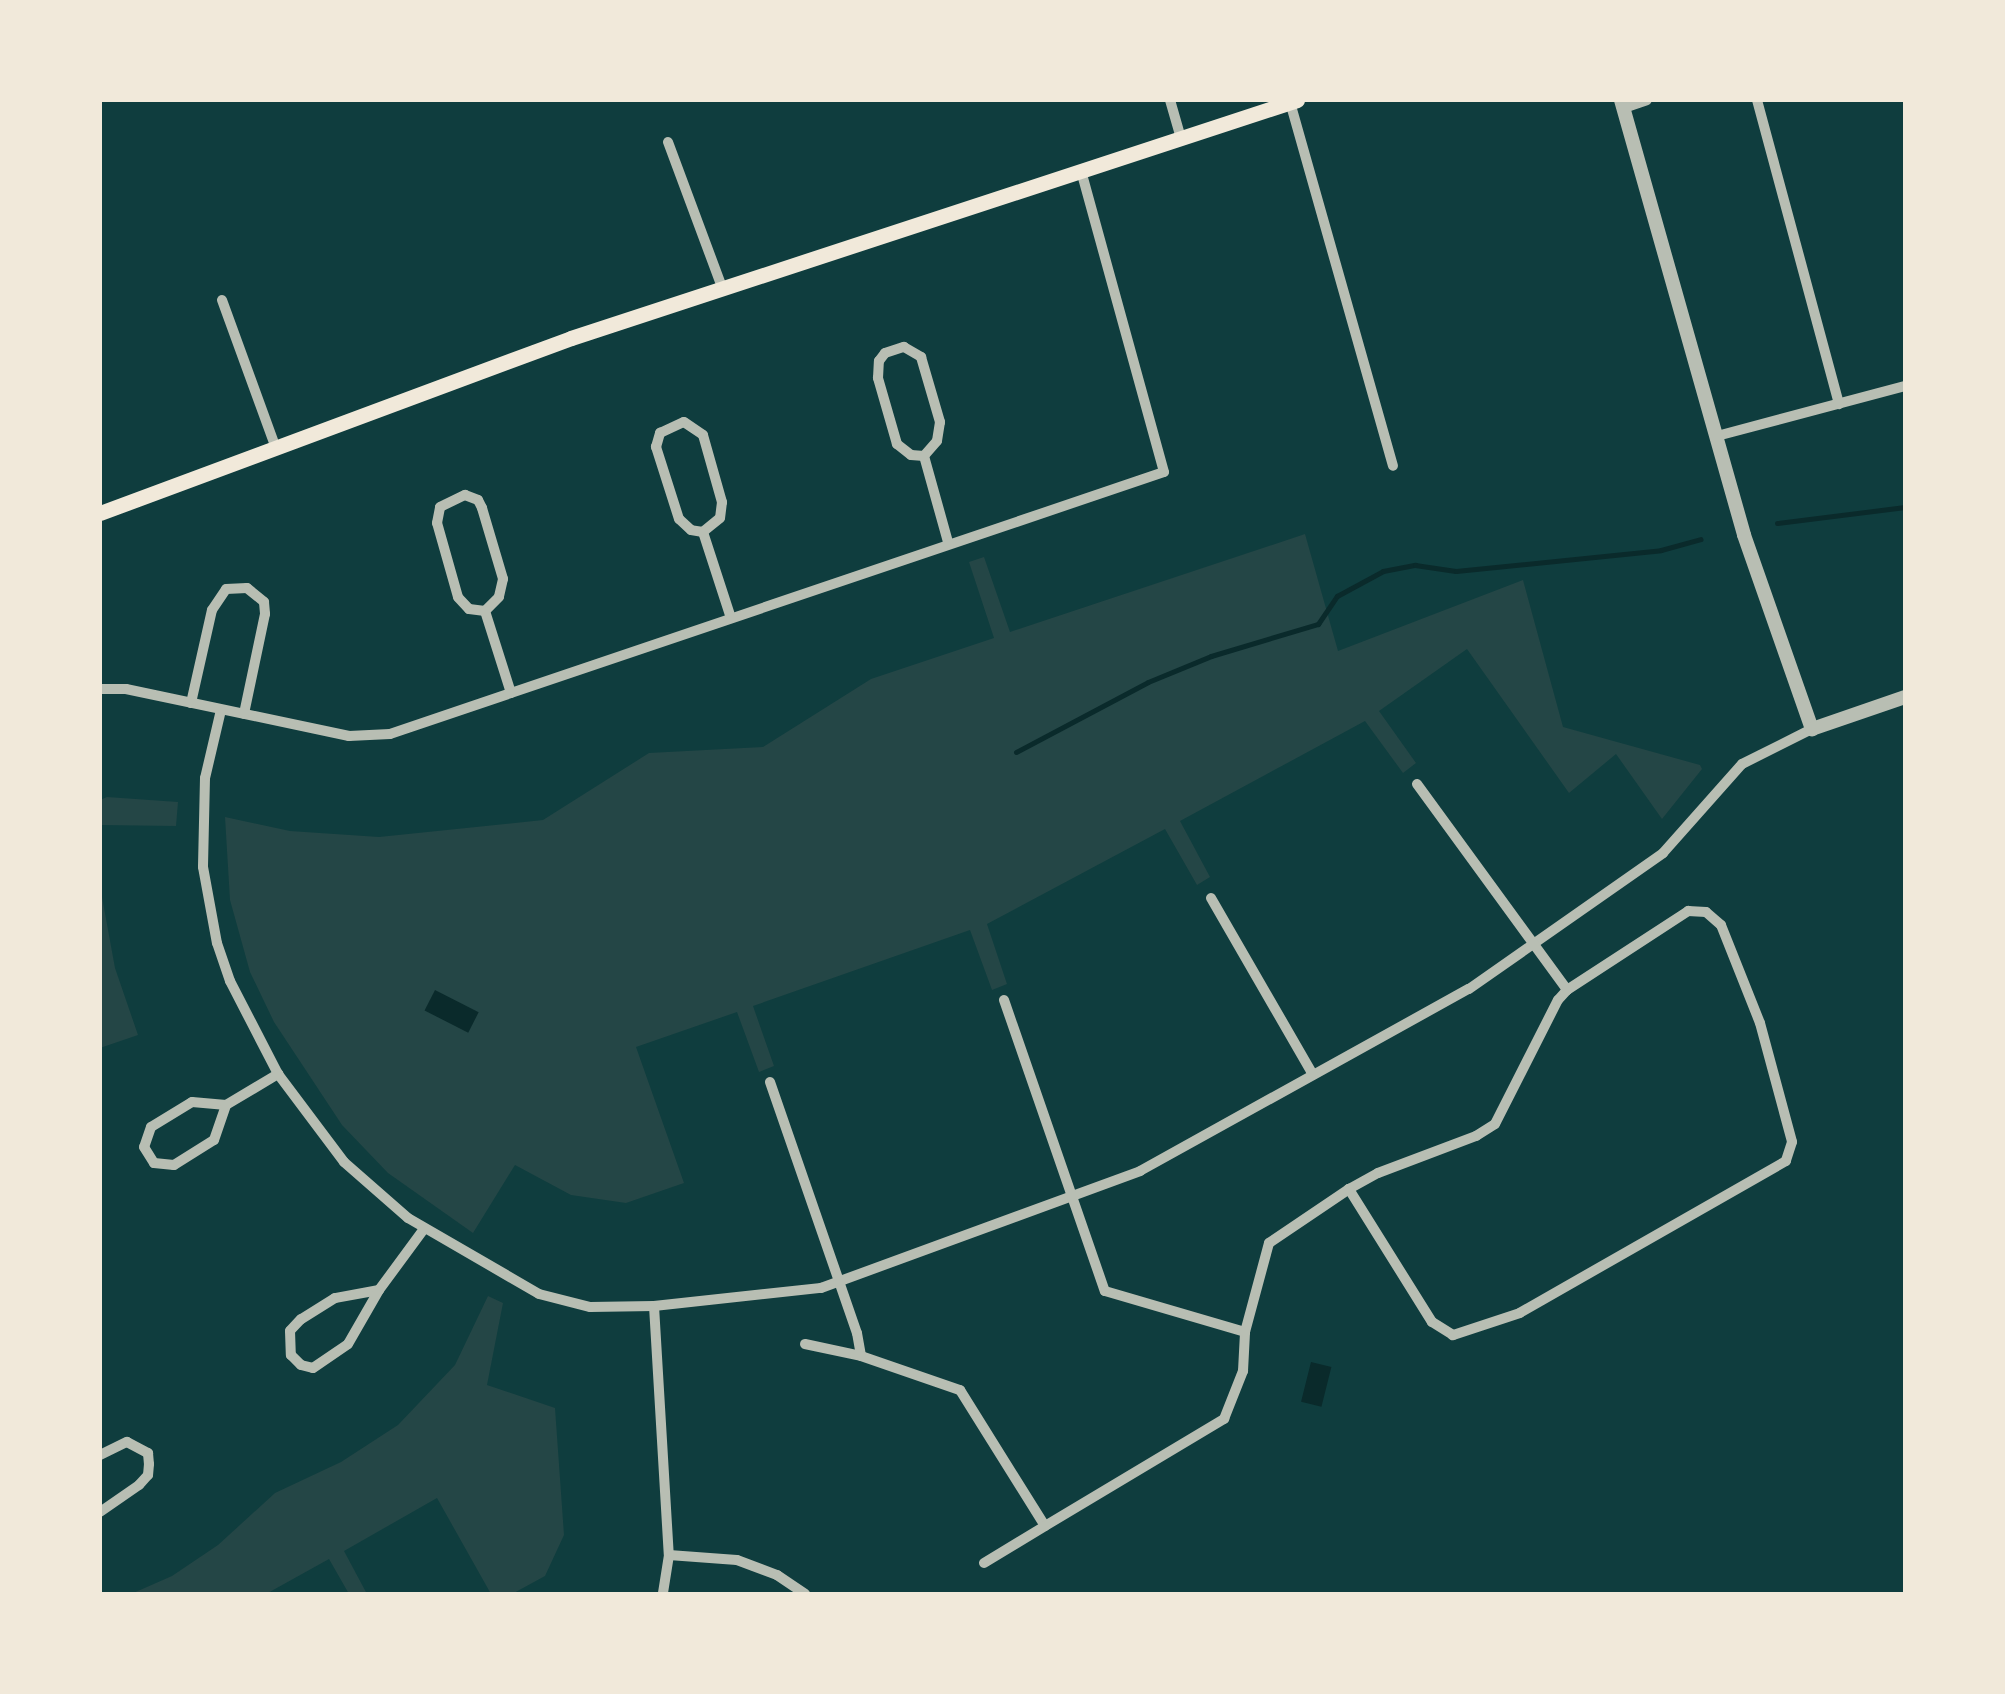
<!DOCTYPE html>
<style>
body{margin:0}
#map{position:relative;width:2005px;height:1694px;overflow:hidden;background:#0f3d3e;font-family:"Space Grotesk",sans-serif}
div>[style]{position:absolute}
.green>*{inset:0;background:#244646}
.water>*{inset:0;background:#0a2a2b;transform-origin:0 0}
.stream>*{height:5px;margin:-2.5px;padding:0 2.5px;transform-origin:2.5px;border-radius:2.5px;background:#0a2a2b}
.minor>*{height:10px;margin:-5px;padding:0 5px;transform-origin:5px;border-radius:5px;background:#b8beb3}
.tertiary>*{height:14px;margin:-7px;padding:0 7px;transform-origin:7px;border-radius:7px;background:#b8beb3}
.secondary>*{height:15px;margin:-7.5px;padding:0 7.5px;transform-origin:7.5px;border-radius:7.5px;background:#f1e9da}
span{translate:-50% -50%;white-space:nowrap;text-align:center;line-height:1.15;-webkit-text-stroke:8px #f1e9da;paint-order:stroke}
.frame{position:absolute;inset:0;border:102px solid #f1e9da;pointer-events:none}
</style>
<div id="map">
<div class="green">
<div style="clip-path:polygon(1305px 534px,1338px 651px,1523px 580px,1563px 727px,1700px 765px,1702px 769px,1662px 819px,1616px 754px,1569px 793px,1467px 649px,1379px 711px,1416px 763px,1403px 773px,1365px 721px,1180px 821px,1210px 877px,1197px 885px,1165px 829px,987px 924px,1007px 984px,992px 990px,970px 930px,753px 1006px,774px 1066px,759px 1072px,737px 1012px,636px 1047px,684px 1183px,626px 1203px,571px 1195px,515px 1165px,473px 1233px,388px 1173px,342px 1125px,274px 1022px,250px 972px,230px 900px,225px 817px,290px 831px,379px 837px,543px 820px,649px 753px,763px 747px,871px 679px,994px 638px,969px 562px,984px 557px,1010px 632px)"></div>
<div style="clip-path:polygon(107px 797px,178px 802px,176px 826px,100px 825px,100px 800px)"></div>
<div style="clip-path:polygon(100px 886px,115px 968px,138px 1035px,100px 1048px)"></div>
<div style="clip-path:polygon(488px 1296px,503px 1303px,487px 1385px,555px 1408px,564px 1535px,545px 1576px,512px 1594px,491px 1594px,437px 1498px,344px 1551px,367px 1594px,349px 1594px,329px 1559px,266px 1594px,131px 1594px,172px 1576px,218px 1545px,275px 1493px,341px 1462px,398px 1425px,455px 1365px)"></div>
</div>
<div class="water">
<div style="left:435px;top:990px;width:49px;height:23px;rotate:27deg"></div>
<div style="left:1311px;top:1362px;width:21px;height:41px;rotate:14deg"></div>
</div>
<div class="stream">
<div style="left:1777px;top:523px;width:129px;rotate:-7.1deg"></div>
<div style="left:1016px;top:752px;width:149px;rotate:-27.9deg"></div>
<div style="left:1148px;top:682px;width:68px;rotate:-22.4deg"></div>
<div style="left:1211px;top:656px;width:112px;rotate:-16.7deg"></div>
<div style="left:1318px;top:624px;width:34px;rotate:-56deg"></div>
<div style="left:1337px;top:596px;width:52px;rotate:-28.5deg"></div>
<div style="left:1383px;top:571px;width:33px;rotate:-11deg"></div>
<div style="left:1415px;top:565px;width:41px;rotate:8.3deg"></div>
<div style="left:1456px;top:571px;width:206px;rotate:-5.8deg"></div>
<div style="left:1661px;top:550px;width:41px;rotate:-15.4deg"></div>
</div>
<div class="minor">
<div style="left:1170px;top:100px;width:40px;rotate:74deg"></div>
<div style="left:1757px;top:100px;width:315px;rotate:74.9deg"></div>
<div style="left:1290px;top:102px;width:378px;rotate:74.2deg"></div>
<div style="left:1624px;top:108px;width:24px;rotate:-19deg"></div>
<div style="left:668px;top:142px;width:155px;rotate:69.6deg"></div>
<div style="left:222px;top:300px;width:155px;rotate:70deg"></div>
<div style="left:1717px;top:436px;width:195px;rotate:-14.9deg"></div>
<div style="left:924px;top:456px;width:13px;rotate:-176deg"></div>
<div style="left:911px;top:455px;width:18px;rotate:-142deg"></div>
<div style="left:897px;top:444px;width:69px;rotate:-106.1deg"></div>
<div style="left:878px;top:378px;width:17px;rotate:-87deg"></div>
<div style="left:879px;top:361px;width:10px;rotate:-53deg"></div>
<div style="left:885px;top:353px;width:20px;rotate:-18deg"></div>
<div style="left:904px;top:347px;width:20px;rotate:30deg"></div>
<div style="left:921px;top:357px;width:68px;rotate:73.7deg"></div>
<div style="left:940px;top:422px;width:19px;rotate:99deg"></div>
<div style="left:937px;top:441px;width:20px;rotate:131deg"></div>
<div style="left:924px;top:456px;width:89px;rotate:74.4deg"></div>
<div style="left:703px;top:532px;width:12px;rotate:-171deg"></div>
<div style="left:691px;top:530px;width:16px;rotate:-137deg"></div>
<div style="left:679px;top:519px;width:76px;rotate:-107.7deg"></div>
<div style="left:656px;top:447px;width:15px;rotate:-74deg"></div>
<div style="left:660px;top:433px;width:26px;rotate:-25deg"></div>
<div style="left:684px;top:422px;width:23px;rotate:34deg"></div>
<div style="left:703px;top:435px;width:70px;rotate:74.2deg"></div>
<div style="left:722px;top:502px;width:16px;rotate:97deg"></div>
<div style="left:720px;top:518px;width:22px;rotate:141deg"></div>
<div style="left:703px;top:532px;width:90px;rotate:72deg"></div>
<div style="left:485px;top:611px;width:16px;rotate:-173deg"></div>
<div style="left:469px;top:609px;width:16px;rotate:-133deg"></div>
<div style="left:458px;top:597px;width:77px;rotate:-105.8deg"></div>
<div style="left:437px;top:523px;width:16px;rotate:-79deg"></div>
<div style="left:440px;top:507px;width:28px;rotate:-26deg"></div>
<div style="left:465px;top:495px;width:14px;rotate:21deg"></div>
<div style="left:478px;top:500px;width:9px;rotate:63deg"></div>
<div style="left:482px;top:508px;width:74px;rotate:73.5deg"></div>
<div style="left:503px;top:579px;width:18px;rotate:103deg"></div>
<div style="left:499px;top:597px;width:20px;rotate:135deg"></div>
<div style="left:485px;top:611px;width:86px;rotate:72.4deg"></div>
<div style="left:100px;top:689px;width:26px"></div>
<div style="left:126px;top:689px;width:228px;rotate:11.9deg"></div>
<div style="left:349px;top:736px;width:41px;rotate:-2.8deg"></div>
<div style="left:390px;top:734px;width:817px;rotate:-18.7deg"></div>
<div style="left:1164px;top:472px;width:312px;rotate:-105.4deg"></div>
<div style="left:191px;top:703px;width:95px;rotate:-77.3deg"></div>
<div style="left:212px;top:610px;width:25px;rotate:-56deg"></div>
<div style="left:226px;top:589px;width:21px;rotate:-3deg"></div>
<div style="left:247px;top:588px;width:22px;rotate:39deg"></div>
<div style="left:264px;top:602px;width:12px;rotate:85deg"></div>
<div style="left:265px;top:614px;width:102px;rotate:101.9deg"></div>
<div style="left:221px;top:710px;width:70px;rotate:103.2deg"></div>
<div style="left:205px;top:778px;width:89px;rotate:91.3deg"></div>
<div style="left:203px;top:867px;width:77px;rotate:79.6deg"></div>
<div style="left:217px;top:943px;width:40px;rotate:71.1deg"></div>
<div style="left:230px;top:981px;width:105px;rotate:62.7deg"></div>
<div style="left:278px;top:1074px;width:110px;rotate:53.1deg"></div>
<div style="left:344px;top:1162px;width:85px;rotate:41.2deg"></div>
<div style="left:408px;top:1218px;width:151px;rotate:30.1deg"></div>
<div style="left:539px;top:1294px;width:53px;rotate:14.3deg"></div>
<div style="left:590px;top:1307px;width:64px;rotate:-0.9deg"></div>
<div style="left:654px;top:1306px;width:168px;rotate:-6.2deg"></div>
<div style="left:821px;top:1288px;width:340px;rotate:-20.1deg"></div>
<div style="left:1140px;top:1171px;width:376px;rotate:-29deg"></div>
<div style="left:1469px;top:989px;width:237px;rotate:-35deg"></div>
<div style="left:1663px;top:853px;width:119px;rotate:-48.4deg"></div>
<div style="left:1742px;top:764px;width:78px;rotate:-26.6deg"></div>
<div style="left:1417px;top:784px;width:255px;rotate:53.9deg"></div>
<div style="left:1211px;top:898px;width:204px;rotate:60deg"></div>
<div style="left:1004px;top:1000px;width:308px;rotate:70.9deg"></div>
<div style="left:1105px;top:1291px;width:146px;rotate:16.3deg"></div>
<div style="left:770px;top:1082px;width:266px;rotate:70.9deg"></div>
<div style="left:857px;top:1333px;width:23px;rotate:80deg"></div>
<div style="left:861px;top:1356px;width:105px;rotate:19deg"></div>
<div style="left:960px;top:1390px;width:160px;rotate:58deg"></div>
<div style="left:1045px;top:1526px;width:209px;rotate:-30.9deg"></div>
<div style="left:1224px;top:1419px;width:52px;rotate:-68.4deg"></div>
<div style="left:1243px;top:1371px;width:39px;rotate:-87deg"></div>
<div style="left:1245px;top:1332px;width:92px;rotate:-74.9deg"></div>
<div style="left:1269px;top:1243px;width:97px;rotate:-34deg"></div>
<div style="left:1349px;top:1189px;width:33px;rotate:-29deg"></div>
<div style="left:1378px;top:1173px;width:105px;rotate:-20.7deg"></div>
<div style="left:1476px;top:1136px;width:22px;rotate:-32deg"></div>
<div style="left:1495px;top:1124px;width:139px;rotate:-63.1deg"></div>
<div style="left:1558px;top:1000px;width:13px;rotate:-48deg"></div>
<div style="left:1567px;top:990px;width:145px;rotate:-33.1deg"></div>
<div style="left:1688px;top:911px;width:18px;rotate:3deg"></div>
<div style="left:1706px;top:912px;width:20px;rotate:41deg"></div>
<div style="left:1721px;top:925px;width:105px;rotate:68.3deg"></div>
<div style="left:1760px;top:1023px;width:123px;rotate:74.9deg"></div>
<div style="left:1792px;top:1142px;width:20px;rotate:108deg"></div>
<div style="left:1786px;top:1161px;width:306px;rotate:150.3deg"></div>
<div style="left:1520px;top:1313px;width:71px;rotate:161.8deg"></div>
<div style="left:1453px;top:1335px;width:25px;rotate:-148deg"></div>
<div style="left:1432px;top:1322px;width:157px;rotate:-122deg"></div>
<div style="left:226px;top:1105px;width:34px;rotate:-175deg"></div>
<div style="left:192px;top:1102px;width:48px;rotate:148.6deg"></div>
<div style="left:151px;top:1127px;width:21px;rotate:109deg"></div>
<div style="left:144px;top:1147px;width:19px;rotate:58deg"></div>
<div style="left:154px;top:1163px;width:20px;rotate:6deg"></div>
<div style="left:174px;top:1165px;width:47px;rotate:-32deg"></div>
<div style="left:214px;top:1140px;width:37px;rotate:-71deg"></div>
<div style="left:226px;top:1105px;width:61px;rotate:-30.8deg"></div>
<div style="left:379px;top:1290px;width:45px;rotate:169.7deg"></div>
<div style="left:335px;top:1298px;width:40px;rotate:148deg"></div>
<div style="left:301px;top:1319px;width:16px;rotate:133deg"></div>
<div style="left:290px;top:1331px;width:24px;rotate:88deg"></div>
<div style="left:291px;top:1355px;width:14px;rotate:45deg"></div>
<div style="left:301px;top:1365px;width:12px;rotate:14deg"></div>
<div style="left:313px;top:1368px;width:42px;rotate:-34.4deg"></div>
<div style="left:348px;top:1344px;width:62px;rotate:-60.1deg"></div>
<div style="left:379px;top:1290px;width:76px;rotate:-53.6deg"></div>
<div style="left:654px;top:1306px;width:249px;rotate:86.6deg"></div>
<div style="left:669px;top:1555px;width:39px;rotate:99deg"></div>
<div style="left:805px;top:1344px;width:57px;rotate:12.1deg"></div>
<div style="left:100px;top:1455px;width:30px;rotate:-26deg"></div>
<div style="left:127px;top:1442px;width:24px;rotate:28deg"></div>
<div style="left:148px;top:1453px;width:11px;rotate:85deg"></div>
<div style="left:149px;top:1464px;width:11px;rotate:95deg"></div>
<div style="left:148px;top:1475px;width:13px;rotate:132deg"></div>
<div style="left:139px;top:1485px;width:47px;rotate:145.3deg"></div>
<div style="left:669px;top:1555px;width:68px;rotate:4.2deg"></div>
<div style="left:737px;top:1560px;width:43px;rotate:20.6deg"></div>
<div style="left:777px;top:1575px;width:34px;rotate:34deg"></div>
<div style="left:984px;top:1563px;width:71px;rotate:-31.2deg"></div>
</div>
<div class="tertiary">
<div style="left:1621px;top:100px;width:452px;rotate:74.2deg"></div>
<div style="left:1744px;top:535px;width:206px;rotate:70.7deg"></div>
<div style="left:1812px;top:729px;width:98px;rotate:-19deg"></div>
</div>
<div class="secondary">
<div style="left:100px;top:513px;width:502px;rotate:-20.38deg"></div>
<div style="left:571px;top:338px;width:764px;rotate:-18.15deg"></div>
</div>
<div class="frame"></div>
</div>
